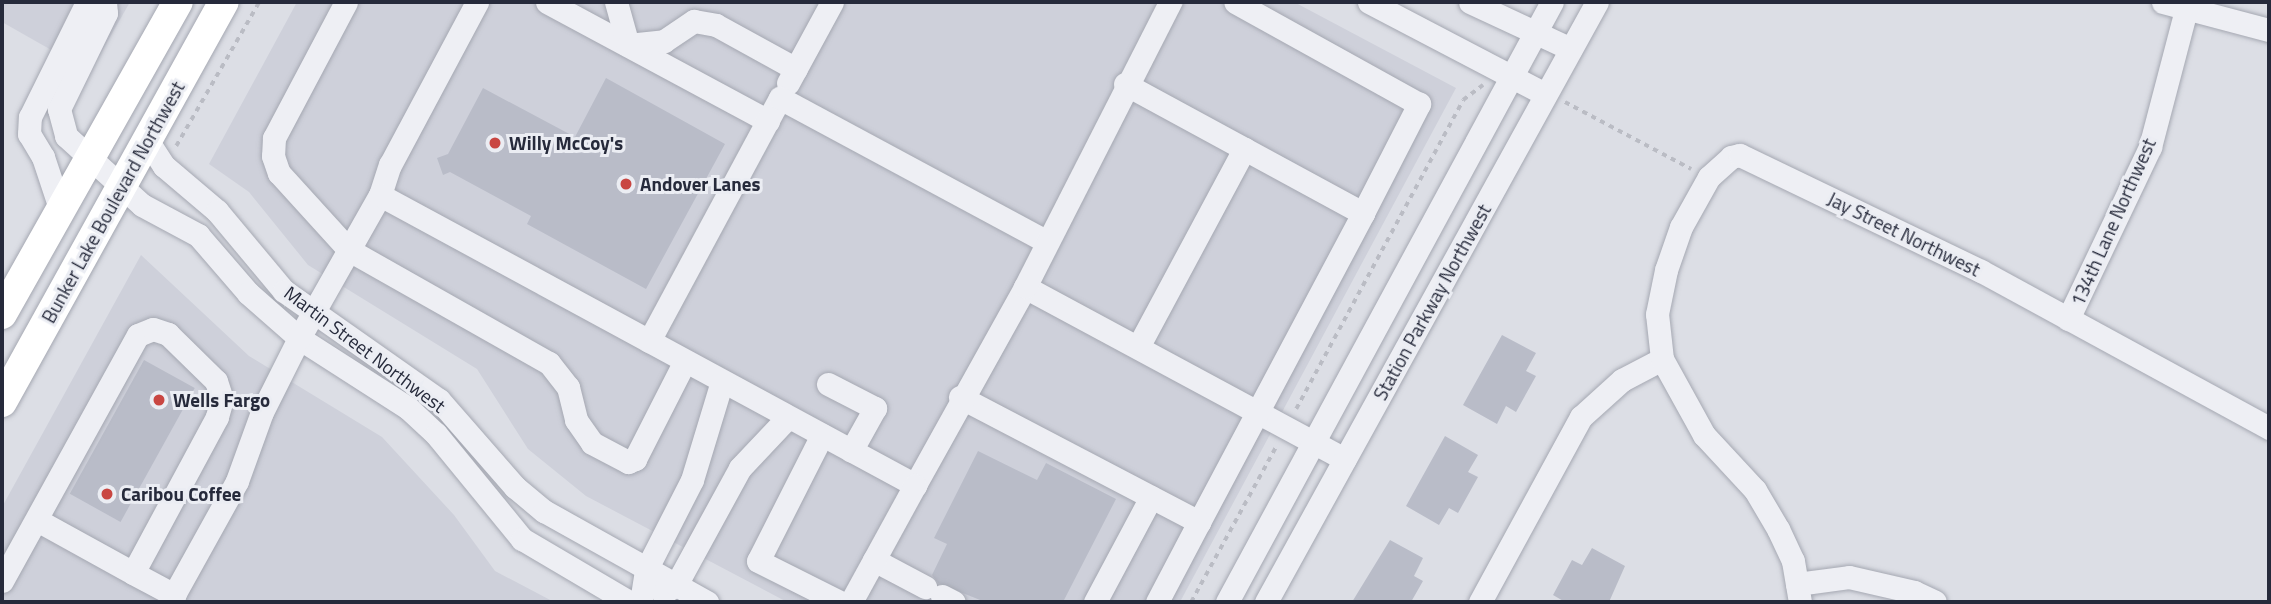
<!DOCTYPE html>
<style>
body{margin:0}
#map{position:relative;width:2271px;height:604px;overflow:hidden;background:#dcdee5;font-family:"Titillium Web",sans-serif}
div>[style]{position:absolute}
.built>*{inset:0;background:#ced0da}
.building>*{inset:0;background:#b9bcc8;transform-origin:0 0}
.path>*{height:3.5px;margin-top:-1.75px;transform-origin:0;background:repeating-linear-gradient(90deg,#babcc4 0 5px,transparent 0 10px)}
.roads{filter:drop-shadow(0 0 2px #a5a8b2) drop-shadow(0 0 2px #a5a8b2)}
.minor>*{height:23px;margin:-11.5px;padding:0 11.5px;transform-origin:11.5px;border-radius:11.5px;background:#eeeff4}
.major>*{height:30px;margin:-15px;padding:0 15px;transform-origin:15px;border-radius:15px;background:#fff}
.dots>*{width:19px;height:19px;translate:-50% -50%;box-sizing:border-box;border:4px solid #ebedf3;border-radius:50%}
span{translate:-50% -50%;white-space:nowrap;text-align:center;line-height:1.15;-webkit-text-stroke:6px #ebedf3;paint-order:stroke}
.poi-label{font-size:19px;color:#262a3b;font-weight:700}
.left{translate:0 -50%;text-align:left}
.street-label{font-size:19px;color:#262a3b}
.frame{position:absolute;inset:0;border:4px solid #262a3b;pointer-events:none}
</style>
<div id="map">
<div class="built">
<div style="clip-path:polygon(2px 2px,130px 2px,90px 72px,2px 22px)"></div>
<div style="clip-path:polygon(297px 2px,1294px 2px,1456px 88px,1180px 602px,787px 602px,586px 496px,528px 449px,477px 369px,308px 265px,249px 192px,209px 164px)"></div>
<div style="clip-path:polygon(141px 255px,249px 356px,382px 437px,454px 515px,495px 571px,554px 602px,2px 602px,2px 507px)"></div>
</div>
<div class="building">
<div style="clip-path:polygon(606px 78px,725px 144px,646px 289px,527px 224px,531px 216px,450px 172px,443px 175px,437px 158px,448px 154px,483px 88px,575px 137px)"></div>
<div style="clip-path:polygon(1502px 335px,1536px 353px,1526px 371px,1536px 376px,1516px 412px,1506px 406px,1497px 424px,1463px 405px)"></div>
<div style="left:144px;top:360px;width:58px;height:153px;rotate:29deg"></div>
<div style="clip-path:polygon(1445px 436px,1478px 455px,1468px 472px,1478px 477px,1458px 513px,1449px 508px,1439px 525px,1406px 506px)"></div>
<div style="clip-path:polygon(978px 451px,1037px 480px,1046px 463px,1116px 499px,1063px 602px,985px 602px,938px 583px,932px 575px,947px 544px,934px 538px)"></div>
<div style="clip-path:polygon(1390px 540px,1423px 558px,1414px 576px,1423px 581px,1411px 602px,1352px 602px)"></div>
<div style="clip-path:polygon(1592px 548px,1625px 566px,1609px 602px,1565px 602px,1553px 595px,1572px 560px,1582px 565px)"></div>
</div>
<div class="path">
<div style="left:1565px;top:102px;width:143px;rotate:28deg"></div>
<div style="left:176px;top:146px;width:166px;rotate:-60deg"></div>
<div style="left:1296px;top:409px;width:351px;rotate:-61.6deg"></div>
<div style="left:1463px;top:100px;width:25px;rotate:-37deg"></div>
<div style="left:1191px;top:602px;width:177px;rotate:-61.3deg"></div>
</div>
<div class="roads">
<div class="minor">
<div style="left:105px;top:2px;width:11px;rotate:85deg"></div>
<div style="left:106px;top:13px;width:107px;rotate:116.1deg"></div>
<div style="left:59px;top:109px;width:28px;rotate:75deg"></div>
<div style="left:66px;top:136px;width:103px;rotate:42.2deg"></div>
<div style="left:142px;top:205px;width:64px;rotate:28.2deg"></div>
<div style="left:198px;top:235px;width:77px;rotate:49.2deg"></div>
<div style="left:248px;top:293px;width:68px;rotate:41.4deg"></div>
<div style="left:299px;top:338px;width:130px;rotate:32.7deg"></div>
<div style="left:408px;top:408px;width:38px;rotate:43deg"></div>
<div style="left:436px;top:434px;width:136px;rotate:50.7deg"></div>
<div style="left:522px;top:539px;width:124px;rotate:30.5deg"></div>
<div style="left:346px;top:2px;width:154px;rotate:117.9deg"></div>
<div style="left:274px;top:138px;width:18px;rotate:93deg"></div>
<div style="left:273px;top:156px;width:18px;rotate:71deg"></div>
<div style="left:279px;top:173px;width:104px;rotate:47.7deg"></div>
<div style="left:349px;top:250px;width:230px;rotate:29.5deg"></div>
<div style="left:549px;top:363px;width:31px;rotate:52deg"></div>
<div style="left:568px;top:387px;width:34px;rotate:76deg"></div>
<div style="left:576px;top:420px;width:28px;rotate:55deg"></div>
<div style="left:592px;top:443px;width:41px;rotate:27.8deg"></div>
<div style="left:628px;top:462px;width:8px;rotate:-23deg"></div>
<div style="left:635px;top:459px;width:110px;rotate:-63deg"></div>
<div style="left:547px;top:2px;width:251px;rotate:28.3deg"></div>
<div style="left:616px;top:2px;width:45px;rotate:74.4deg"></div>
<div style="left:628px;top:45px;width:36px;rotate:-6deg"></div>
<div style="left:664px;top:41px;width:36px;rotate:-34deg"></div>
<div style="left:694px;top:21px;width:22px;rotate:10deg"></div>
<div style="left:716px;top:25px;width:91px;rotate:28.8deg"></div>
<div style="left:1369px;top:2px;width:199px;rotate:27.6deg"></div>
<div style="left:1470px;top:2px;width:111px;rotate:25deg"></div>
<div style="left:2163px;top:2px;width:110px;rotate:14.8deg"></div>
<div style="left:788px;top:83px;width:92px;rotate:-61.5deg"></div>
<div style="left:1125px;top:84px;width:271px;rotate:28.5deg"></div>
<div style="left:1363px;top:213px;width:123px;rotate:-62.8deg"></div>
<div style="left:1419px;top:104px;width:210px;rotate:-151deg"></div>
<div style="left:147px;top:140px;width:31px;rotate:57deg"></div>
<div style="left:164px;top:166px;width:70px;rotate:40.3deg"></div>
<div style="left:217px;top:211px;width:104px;rotate:50.1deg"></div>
<div style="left:284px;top:291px;width:189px;rotate:35.1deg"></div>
<div style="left:439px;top:400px;width:116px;rotate:48.9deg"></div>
<div style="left:515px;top:487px;width:38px;rotate:40deg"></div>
<div style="left:544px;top:511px;width:187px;rotate:29.2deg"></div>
<div style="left:380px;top:195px;width:32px;rotate:-72deg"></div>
<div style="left:390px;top:165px;width:185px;rotate:-61.9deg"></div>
<div style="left:60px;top:208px;width:54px;rotate:-108.4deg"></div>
<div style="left:43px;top:157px;width:27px;rotate:-121deg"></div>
<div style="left:29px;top:134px;width:17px;rotate:-87deg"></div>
<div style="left:30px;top:117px;width:128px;rotate:-63.6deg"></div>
<div style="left:1025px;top:287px;width:363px;rotate:28.3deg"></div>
<div style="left:2068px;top:319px;width:191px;rotate:-64.5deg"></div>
<div style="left:2150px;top:147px;width:150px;rotate:-75.3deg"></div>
<div style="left:649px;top:341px;width:276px;rotate:-61.7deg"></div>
<div style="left:780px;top:98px;width:303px;rotate:28.3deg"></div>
<div style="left:1138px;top:347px;width:225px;rotate:-61.8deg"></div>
<div style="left:828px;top:384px;width:53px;rotate:27.1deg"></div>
<div style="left:875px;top:408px;width:49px;rotate:119.2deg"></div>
<div style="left:960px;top:397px;width:270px;rotate:27.6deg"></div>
<div style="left:1199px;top:522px;width:350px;rotate:-62deg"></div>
<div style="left:822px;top:435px;width:141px;rotate:116.9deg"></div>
<div style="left:758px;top:561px;width:92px;rotate:26.6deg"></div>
<div style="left:37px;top:520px;width:110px;rotate:28.9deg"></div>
<div style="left:874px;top:560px;width:58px;rotate:27.9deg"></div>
<div style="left:2px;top:581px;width:281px;rotate:-61.1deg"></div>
<div style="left:138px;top:335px;width:16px;rotate:-22deg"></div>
<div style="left:153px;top:329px;width:16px;rotate:18deg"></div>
<div style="left:168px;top:334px;width:67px;rotate:44.4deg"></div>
<div style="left:216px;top:381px;width:19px;rotate:72deg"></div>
<div style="left:222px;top:399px;width:19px;rotate:106deg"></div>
<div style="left:217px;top:417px;width:177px;rotate:118.3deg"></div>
<div style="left:133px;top:573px;width:47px;rotate:28.2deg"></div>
<div style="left:1797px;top:584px;width:52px;rotate:-7.7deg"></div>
<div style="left:1849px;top:577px;width:67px;rotate:13deg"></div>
<div style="left:1914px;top:592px;width:23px;rotate:25deg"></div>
<div style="left:663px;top:593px;width:15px;rotate:-32deg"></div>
<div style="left:676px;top:585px;width:133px;rotate:-61.3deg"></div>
<div style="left:740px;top:468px;width:70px;rotate:-46.7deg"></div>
<div style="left:942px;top:596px;width:13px;rotate:27deg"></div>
<div style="left:170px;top:602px;width:138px;rotate:-61deg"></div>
<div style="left:237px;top:481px;width:73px;rotate:-70.1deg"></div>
<div style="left:262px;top:412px;width:83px;rotate:-63.4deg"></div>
<div style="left:299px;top:338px;width:164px;rotate:-60.5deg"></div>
<div style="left:380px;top:195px;width:609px;rotate:28.46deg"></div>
<div style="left:915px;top:485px;width:227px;rotate:-60.9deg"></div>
<div style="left:1025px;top:287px;width:320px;rotate:-63deg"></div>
<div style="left:641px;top:602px;width:32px;rotate:-81deg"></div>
<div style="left:646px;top:570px;width:101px;rotate:-62.9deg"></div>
<div style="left:692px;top:480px;width:103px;rotate:-73.1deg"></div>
<div style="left:851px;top:602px;width:133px;rotate:-61.3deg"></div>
<div style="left:1095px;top:602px;width:119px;rotate:-61.9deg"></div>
<div style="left:1157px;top:602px;width:90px;rotate:-62.3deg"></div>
<div style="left:1227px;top:602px;width:682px;rotate:-61.56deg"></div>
<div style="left:1266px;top:602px;width:685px;rotate:-61.12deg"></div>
<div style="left:1480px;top:602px;width:211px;rotate:-61.4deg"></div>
<div style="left:1581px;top:417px;width:55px;rotate:-42.1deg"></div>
<div style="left:1622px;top:380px;width:45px;rotate:-27.7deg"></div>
<div style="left:1800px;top:602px;width:42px;rotate:-99.7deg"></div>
<div style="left:1793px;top:561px;width:35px;rotate:-115deg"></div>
<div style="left:1778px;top:529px;width:45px;rotate:-120.5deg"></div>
<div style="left:1755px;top:490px;width:75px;rotate:-132.8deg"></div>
<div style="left:1704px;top:435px;width:87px;rotate:-118.9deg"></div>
<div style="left:1662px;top:359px;width:45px;rotate:-96.3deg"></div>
<div style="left:1657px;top:314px;width:45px;rotate:-78.4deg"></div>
<div style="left:1666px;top:270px;width:46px;rotate:-70.8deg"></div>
<div style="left:1681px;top:227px;width:57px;rotate:-60.8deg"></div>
<div style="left:1709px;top:177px;width:30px;rotate:-42deg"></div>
<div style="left:1731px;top:157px;width:9px;rotate:-13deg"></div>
<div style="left:1740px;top:155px;width:267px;rotate:25.7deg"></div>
<div style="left:1981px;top:271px;width:328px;rotate:28.6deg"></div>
</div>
<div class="major">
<div style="left:2px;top:314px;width:358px;rotate:-60.6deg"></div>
<div style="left:2px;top:402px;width:457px;rotate:-61deg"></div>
</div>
</div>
<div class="dots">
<div style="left:495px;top:143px;background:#c94642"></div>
<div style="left:626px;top:184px;background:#c94642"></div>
<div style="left:159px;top:400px;background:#c94642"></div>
<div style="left:107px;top:494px;background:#c94642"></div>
</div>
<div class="poi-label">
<span class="left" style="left:509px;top:143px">Willy McCoy's</span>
<span class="left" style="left:640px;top:184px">Andover Lanes</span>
<span class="left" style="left:173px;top:400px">Wells Fargo</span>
<span class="left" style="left:121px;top:494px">Caribou Coffee</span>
</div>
<div class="street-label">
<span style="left:113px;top:202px;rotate:-61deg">Bunker Lake Boulevard Northwest</span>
<span style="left:2113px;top:222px;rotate:-66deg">134th Lane Northwest</span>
<span style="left:1904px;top:234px;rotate:26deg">Jay Street Northwest</span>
<span style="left:1432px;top:302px;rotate:-61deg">Station Parkway Northwest</span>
<span style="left:365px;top:349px;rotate:37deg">Martin Street Northwest</span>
</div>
<div class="frame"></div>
</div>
